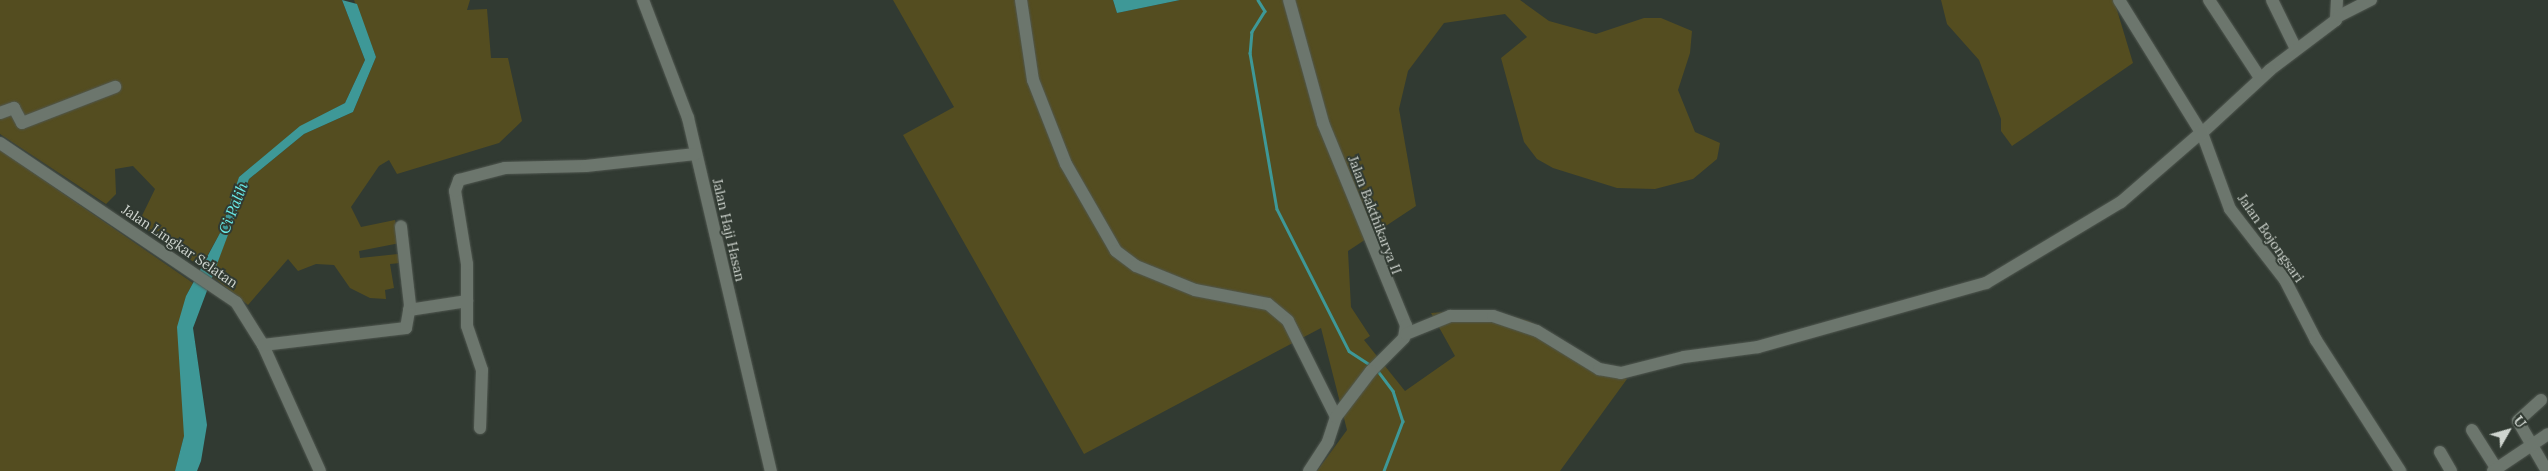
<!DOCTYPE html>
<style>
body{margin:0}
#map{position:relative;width:2548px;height:471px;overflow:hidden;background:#313a32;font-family:Lora,serif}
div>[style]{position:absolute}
.green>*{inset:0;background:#544d20}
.water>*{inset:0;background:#3e9897}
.stream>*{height:2.5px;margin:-1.25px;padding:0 1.25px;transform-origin:1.25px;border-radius:1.25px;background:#3e9897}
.roads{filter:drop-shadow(0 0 1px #505750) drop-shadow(0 0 1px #505750)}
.minor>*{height:12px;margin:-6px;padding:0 6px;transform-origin:6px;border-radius:6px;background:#6c766d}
span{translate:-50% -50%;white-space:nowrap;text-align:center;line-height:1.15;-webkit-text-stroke:4px #313a32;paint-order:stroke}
.street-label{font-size:14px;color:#cfd5cf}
.water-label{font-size:15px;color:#6aecea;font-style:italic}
.north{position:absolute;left:2483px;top:406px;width:50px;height:50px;-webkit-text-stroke:4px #313a32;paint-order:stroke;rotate:52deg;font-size:14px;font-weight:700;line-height:20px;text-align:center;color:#cfd5cf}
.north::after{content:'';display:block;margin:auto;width:18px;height:22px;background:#cfd5cf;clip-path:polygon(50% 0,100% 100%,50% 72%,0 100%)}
</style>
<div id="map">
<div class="green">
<div style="clip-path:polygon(0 0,342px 0,365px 60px,345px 103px,300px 127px,239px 177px,220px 233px,201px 267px,138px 224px,155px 189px,133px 166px,115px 169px,116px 194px,106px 204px,0 134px)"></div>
<div style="clip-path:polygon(354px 0,470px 0,467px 10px,487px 9px,491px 58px,508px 58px,522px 121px,499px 143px,397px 174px,389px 160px,379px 166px,351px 207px,361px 227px,395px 220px,400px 243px,359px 251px,360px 258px,398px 254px,400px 263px,390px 264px,394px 288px,385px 290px,386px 299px,370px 298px,350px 288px,334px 265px,316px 264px,298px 271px,288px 259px,248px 305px,212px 276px,249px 179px,304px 134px,353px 112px,376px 57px)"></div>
<div style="clip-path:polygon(893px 0,1113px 0,1117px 13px,1180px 0,1520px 0,1549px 21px,1596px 34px,1644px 18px,1661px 18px,1692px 31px,1690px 53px,1678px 90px,1695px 132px,1720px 143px,1717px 159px,1693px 179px,1655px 189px,1617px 188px,1553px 168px,1537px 159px,1524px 142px,1501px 58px,1527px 37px,1505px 14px,1444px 23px,1408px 71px,1399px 109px,1416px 206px,1348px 251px,1351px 307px,1370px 336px,1364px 340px,1405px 391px,1455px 356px,1431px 313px,1458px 311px,1493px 311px,1529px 321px,1627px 379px,1560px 471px,1317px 471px,1347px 430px,1321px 328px,1084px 454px,903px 135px,954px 107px)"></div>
<div style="clip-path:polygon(1941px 0,2114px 0,2133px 63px,2012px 146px,2001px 131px,2001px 119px,1979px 60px,1947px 24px)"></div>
<div style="clip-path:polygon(0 150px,193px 283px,186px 296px,184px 436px,175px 471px,0 471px)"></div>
</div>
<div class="water">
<div style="clip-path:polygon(342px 0,357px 4px,376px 57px,353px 112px,304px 134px,249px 179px,193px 328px,207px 425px,201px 461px,197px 471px,175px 471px,184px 436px,177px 327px,186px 296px,220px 233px,239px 177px,300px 126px,345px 103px,365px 60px)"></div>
<div style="clip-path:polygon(1113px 0,1180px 0,1117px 13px)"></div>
</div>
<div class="stream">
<div style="left:1258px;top:0;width:13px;rotate:58deg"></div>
<div style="left:1265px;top:11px;width:25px;rotate:122deg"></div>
<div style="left:1252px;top:32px;width:21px;rotate:95deg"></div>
<div style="left:1250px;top:53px;width:158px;rotate:80.2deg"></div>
<div style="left:1277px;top:209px;width:159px;rotate:63.1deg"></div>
<div style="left:1349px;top:351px;width:27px;rotate:33deg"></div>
<div style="left:1378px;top:371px;width:25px;rotate:53deg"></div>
<div style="left:1393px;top:391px;width:32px;rotate:72deg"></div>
<div style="left:1403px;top:421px;width:53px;rotate:110.8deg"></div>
</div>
<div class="roads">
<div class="minor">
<div style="left:643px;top:0;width:126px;rotate:69.1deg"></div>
<div style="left:688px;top:118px;width:363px;rotate:76.8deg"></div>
<div style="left:1021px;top:0;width:81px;rotate:81.5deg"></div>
<div style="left:1033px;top:80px;width:90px;rotate:68.6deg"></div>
<div style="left:1066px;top:164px;width:100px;rotate:60.1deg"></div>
<div style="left:1116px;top:251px;width:25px;rotate:37deg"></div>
<div style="left:1136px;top:266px;width:64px;rotate:22.1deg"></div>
<div style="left:1195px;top:290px;width:74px;rotate:10.9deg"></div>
<div style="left:1268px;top:304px;width:26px;rotate:40deg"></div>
<div style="left:1288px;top:321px;width:107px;rotate:63.4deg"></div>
<div style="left:1336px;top:417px;width:26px;rotate:108deg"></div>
<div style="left:1328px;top:442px;width:35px;rotate:123deg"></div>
<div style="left:1289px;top:0;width:128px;rotate:74.5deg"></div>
<div style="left:1323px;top:123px;width:218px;rotate:67.7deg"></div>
<div style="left:1406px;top:325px;width:13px;rotate:99deg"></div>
<div style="left:1404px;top:338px;width:47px;rotate:135deg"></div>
<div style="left:1371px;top:371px;width:58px;rotate:127.3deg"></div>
<div style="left:2119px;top:0;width:155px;rotate:58.2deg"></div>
<div style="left:2209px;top:0;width:93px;rotate:56.8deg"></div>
<div style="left:2272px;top:0;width:55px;rotate:63.9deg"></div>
<div style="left:2337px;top:0;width:20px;rotate:93deg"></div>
<div style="left:2336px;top:20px;width:83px;rotate:142.9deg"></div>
<div style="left:2270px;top:70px;width:93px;rotate:137.2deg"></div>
<div style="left:2202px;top:133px;width:81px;rotate:69.8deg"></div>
<div style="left:2230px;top:209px;width:90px;rotate:52.2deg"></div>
<div style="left:2285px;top:280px;width:68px;rotate:62.7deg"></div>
<div style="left:2316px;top:340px;width:156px;rotate:57.3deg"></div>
<div style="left:2339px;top:16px;width:36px;rotate:-27deg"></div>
<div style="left:0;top:113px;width:15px;rotate:-20deg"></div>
<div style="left:14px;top:108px;width:17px;rotate:62deg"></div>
<div style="left:22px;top:123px;width:100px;rotate:-21.2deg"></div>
<div style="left:0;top:143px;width:285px;rotate:34deg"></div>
<div style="left:236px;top:302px;width:51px;rotate:57.9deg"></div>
<div style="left:263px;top:345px;width:138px;rotate:65.7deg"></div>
<div style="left:409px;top:310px;width:59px;rotate:-8.8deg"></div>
<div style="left:1406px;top:334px;width:48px;rotate:-22.2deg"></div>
<div style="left:1450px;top:316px;width:43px"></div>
<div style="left:1493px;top:316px;width:46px;rotate:18.8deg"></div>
<div style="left:1537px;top:331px;width:73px;rotate:31.5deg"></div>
<div style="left:1599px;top:369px;width:22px;rotate:10deg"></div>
<div style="left:1621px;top:373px;width:65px;rotate:-14.3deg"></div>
<div style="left:1684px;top:357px;width:75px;rotate:-7.7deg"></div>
<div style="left:1758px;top:347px;width:237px;rotate:-15.7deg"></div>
<div style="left:1986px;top:283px;width:157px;rotate:-31deg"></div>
<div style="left:2121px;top:202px;width:108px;rotate:-40.9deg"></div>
<div style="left:263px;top:345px;width:144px;rotate:-6.8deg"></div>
<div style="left:406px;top:328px;width:23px;rotate:-80deg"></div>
<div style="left:410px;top:305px;width:79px;rotate:-96.6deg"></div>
<div style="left:2541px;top:400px;width:31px;rotate:138deg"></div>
<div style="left:2518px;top:421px;width:58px;rotate:59.9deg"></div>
<div style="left:480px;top:428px;width:58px;rotate:-88deg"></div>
<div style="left:482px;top:370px;width:46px;rotate:-108.8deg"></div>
<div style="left:467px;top:326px;width:62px;rotate:-90deg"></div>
<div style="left:467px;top:264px;width:74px;rotate:-99.3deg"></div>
<div style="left:455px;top:191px;width:12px;rotate:-70deg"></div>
<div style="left:459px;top:180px;width:48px;rotate:-14.6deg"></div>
<div style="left:505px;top:168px;width:81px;rotate:-1.4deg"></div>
<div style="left:586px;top:166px;width:110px;rotate:-6.3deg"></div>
<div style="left:2472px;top:430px;width:49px;rotate:57.6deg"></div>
<div style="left:2440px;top:452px;width:22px;rotate:60deg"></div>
<div style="left:2493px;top:471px;width:66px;rotate:-33.9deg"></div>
</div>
</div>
<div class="street-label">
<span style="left:1375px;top:215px;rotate:69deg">Jalan Bakthikarya II</span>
<span style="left:729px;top:230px;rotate:77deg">Jalan Haji Hasan</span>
<span style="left:2271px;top:238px;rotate:55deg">Jalan Bojongsari</span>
<span style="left:180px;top:246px;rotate:34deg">Jalan Lingkar Selatan</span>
</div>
<div class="water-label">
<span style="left:233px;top:208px;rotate:-68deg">Ci Palih</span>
</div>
<div class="north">U</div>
</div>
